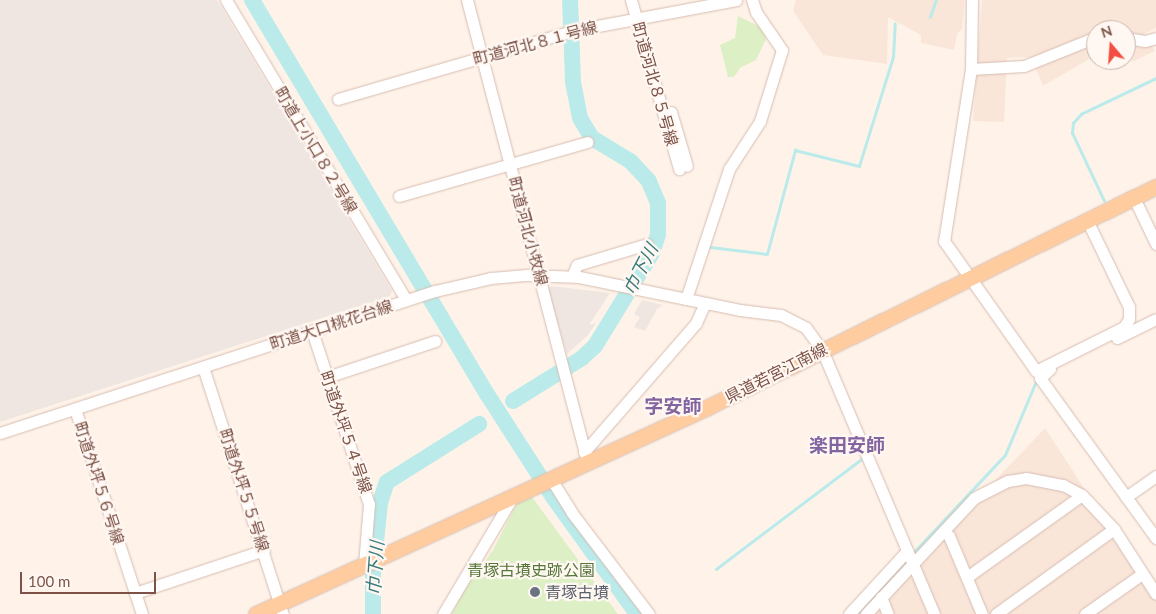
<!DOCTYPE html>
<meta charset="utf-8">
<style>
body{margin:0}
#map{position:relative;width:1156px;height:614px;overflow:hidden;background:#fff3e9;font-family:Lato,"Noto Sans JP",sans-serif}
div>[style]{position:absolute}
.residential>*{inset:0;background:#f9e6d9}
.industrial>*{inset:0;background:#efe6e2}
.green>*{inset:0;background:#ddefc5}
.stream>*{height:2.5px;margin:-1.25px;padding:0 1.25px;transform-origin:1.25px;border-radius:1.25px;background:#baebea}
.river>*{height:16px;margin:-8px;padding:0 8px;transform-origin:8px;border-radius:8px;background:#baebea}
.roads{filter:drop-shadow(0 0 1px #d7bcb1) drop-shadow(0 0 1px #d7bcb1)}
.minor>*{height:11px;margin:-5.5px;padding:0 5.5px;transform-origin:5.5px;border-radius:5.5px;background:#fff}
.major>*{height:15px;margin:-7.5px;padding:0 7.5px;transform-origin:7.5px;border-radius:7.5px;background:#ffcca0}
.dots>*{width:14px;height:14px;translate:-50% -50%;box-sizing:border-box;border:2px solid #fff7f2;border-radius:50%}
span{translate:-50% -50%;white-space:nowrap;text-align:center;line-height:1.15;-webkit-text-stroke:4.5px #fff7f2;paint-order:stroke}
.street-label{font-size:16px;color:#7d5348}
.park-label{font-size:16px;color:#56773a}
.worship-label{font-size:16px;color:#5b616d}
.left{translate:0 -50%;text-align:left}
.water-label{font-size:18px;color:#377b7c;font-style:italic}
.quarter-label{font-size:19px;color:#8265a0;font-weight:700}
.north{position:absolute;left:1086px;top:20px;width:50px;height:50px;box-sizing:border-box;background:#fff7f2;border:1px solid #cbb5ae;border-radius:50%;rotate:342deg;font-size:14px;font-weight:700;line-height:20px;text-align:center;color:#7d5348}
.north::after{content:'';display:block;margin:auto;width:18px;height:22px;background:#f54d42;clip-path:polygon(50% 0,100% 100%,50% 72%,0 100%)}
.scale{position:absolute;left:20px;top:572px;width:136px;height:22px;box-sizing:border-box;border:2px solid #7d5348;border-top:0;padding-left:6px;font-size:15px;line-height:18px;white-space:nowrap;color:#7d5348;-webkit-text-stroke:4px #fff7f2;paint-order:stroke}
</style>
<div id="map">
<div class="residential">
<div style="clip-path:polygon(796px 0,965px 0,962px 29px,957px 34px,954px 50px,921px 43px,921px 35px,888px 17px,887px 64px,823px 55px,793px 11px)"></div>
<div style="clip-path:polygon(982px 0,1156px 0,1156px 28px,1144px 34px,1155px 51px,1134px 61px,1126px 60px,1126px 30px,1096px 30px,1096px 55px,1043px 86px,1031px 57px,1007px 58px,1004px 122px,973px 121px)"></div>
<div style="clip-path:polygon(1045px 428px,1156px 599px,1156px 614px,868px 614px)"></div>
</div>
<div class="industrial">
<div style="clip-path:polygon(0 0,217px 0,392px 291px,390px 296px,0 422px)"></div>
<div style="clip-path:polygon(551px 286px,610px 293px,589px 325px,596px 323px,588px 335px,567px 354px,548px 290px)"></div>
<div style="clip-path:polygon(642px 300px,663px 305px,657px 309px,645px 331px,634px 327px,640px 317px,634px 314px)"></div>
</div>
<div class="green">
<div style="clip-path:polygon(738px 16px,761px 27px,766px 39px,756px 60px,740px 68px,734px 77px,728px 77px,720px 45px,735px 38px)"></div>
<div style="clip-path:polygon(532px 497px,618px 614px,452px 614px,463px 592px,493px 550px,518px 501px)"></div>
</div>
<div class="stream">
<div style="left:930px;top:17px;width:18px;rotate:-71deg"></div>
<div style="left:1104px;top:201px;width:75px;rotate:-115.2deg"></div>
<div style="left:1072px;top:133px;width:10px;rotate:-84deg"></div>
<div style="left:1073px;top:123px;width:12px;rotate:-48deg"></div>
<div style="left:1081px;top:114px;width:83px;rotate:-25.6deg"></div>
<div style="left:711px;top:247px;width:56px;rotate:7.1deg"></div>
<div style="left:767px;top:254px;width:108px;rotate:-74.9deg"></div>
<div style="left:795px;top:150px;width:66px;rotate:14deg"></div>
<div style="left:859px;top:166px;width:114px;rotate:-72.7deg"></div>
<div style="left:893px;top:57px;width:33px;rotate:-87deg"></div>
<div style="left:913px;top:553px;width:134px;rotate:-46.8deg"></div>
<div style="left:1005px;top:455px;width:82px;rotate:-67.2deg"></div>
<div style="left:716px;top:569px;width:186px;rotate:-37.1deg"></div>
<div style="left:857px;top:614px;width:75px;rotate:-47.2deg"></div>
</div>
<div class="river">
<div style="left:252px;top:0;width:459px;rotate:59.2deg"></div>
<div style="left:487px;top:394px;width:122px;rotate:57.3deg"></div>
<div style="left:553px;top:497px;width:144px;rotate:54.3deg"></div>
<div style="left:513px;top:401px;width:81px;rotate:-31.9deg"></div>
<div style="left:582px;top:358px;width:18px;rotate:-43deg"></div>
<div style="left:595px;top:346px;width:109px;rotate:-58.5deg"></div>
<div style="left:652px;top:253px;width:19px;rotate:-72deg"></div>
<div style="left:658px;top:235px;width:32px;rotate:-90deg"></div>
<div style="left:658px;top:203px;width:25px;rotate:-113deg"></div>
<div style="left:648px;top:180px;width:26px;rotate:-133deg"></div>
<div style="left:630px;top:161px;width:44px;rotate:-148.8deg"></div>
<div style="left:592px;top:138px;width:23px;rotate:-121deg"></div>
<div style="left:580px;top:118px;width:38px;rotate:-101deg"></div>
<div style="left:573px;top:81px;width:81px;rotate:-92.1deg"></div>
<div style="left:373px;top:614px;width:43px;rotate:-90deg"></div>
<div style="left:373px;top:571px;width:68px;rotate:-84.1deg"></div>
<div style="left:380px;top:503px;width:22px;rotate:-72deg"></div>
<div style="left:387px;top:482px;width:109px;rotate:-32.2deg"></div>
</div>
<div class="roads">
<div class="minor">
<div style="left:226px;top:0;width:350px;rotate:59deg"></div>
<div style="left:467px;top:0;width:477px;rotate:75.4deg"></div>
<div style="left:631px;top:0;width:176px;rotate:74.1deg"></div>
<div style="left:972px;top:0;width:69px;rotate:90.8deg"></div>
<div style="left:971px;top:69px;width:174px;rotate:98.9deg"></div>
<div style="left:944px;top:241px;width:159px;rotate:54.7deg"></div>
<div style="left:1036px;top:371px;width:98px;rotate:-26.6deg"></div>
<div style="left:1124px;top:327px;width:9px;rotate:-58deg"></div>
<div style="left:1129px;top:319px;width:12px;rotate:-90deg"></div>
<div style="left:1129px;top:307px;width:97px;rotate:-115.8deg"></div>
<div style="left:1126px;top:38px;width:19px;rotate:9deg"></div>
<div style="left:1145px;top:41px;width:11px;rotate:-15deg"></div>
<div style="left:971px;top:69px;width:53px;rotate:-3.2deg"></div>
<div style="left:1024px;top:66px;width:78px;rotate:-21.9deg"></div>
<div style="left:338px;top:99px;width:248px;rotate:-16.2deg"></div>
<div style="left:576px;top:30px;width:163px;rotate:-10.6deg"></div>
<div style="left:671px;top:112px;width:56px;rotate:73.5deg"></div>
<div style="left:399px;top:196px;width:196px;rotate:-16deg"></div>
<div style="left:1134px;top:198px;width:51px;rotate:64.4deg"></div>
<div style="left:572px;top:276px;width:12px;rotate:-66deg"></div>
<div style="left:577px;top:265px;width:73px;rotate:-16.7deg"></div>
<div style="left:686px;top:299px;width:137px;rotate:-71.7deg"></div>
<div style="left:729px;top:169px;width:57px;rotate:-57.1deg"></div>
<div style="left:760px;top:121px;width:74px;rotate:-72.8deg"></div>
<div style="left:782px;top:50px;width:46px;rotate:-124.4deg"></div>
<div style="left:756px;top:12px;width:13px;rotate:-108deg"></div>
<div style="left:312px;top:331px;width:182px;rotate:71.8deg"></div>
<div style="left:369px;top:504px;width:61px;rotate:94.7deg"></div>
<div style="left:1117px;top:338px;width:43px;rotate:-26deg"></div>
<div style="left:203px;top:367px;width:260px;rotate:72.1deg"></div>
<div style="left:1050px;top:369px;width:13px;rotate:138deg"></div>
<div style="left:1040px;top:378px;width:198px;rotate:54.1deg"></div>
<div style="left:327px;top:377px;width:114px;rotate:-18.4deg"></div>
<div style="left:75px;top:409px;width:216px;rotate:71.9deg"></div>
<div style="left:0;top:433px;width:458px;rotate:-18.1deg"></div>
<div style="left:435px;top:291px;width:57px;rotate:-13.1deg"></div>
<div style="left:491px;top:278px;width:36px;rotate:-5deg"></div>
<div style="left:527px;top:275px;width:52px;rotate:2.2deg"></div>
<div style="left:579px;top:277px;width:164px;rotate:11.6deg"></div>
<div style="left:740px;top:310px;width:41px;rotate:7deg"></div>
<div style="left:781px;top:315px;width:28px;rotate:27deg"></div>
<div style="left:806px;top:328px;width:27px;rotate:54deg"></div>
<div style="left:822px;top:350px;width:287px;rotate:67deg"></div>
<div style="left:584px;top:452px;width:171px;rotate:-49deg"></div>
<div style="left:696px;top:323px;width:22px;rotate:-66deg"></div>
<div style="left:551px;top:479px;width:40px;rotate:58deg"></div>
<div style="left:572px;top:513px;width:127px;rotate:52.7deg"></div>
<div style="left:1126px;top:497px;width:37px;rotate:-35deg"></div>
<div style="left:944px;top:531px;width:7px;rotate:45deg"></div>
<div style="left:949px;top:536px;width:85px;rotate:67.1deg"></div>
<div style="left:967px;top:577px;width:141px;rotate:-35.5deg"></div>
<div style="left:135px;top:593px;width:136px;rotate:-18.4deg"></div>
<div style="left:881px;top:597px;width:18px;rotate:68deg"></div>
<div style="left:443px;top:614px;width:137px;rotate:-59.3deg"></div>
<div style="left:849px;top:614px;width:86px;rotate:-47.4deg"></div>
<div style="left:866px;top:614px;width:158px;rotate:-47deg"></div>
<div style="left:974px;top:498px;width:38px;rotate:-27deg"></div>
<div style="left:1008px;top:481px;width:18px;rotate:-9deg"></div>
<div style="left:1026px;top:478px;width:38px;rotate:11deg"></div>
<div style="left:1063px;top:485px;width:21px;rotate:28deg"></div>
<div style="left:1082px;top:495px;width:47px;rotate:46.7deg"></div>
<div style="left:1114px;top:529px;width:77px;rotate:57.1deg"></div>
<div style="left:996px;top:614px;width:145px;rotate:-35.8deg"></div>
<div style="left:1085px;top:614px;width:70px;rotate:-35.1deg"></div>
</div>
<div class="major">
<div style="left:256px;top:614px;width:497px;rotate:-24.6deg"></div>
<div style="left:708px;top:407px;width:499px;rotate:-26.2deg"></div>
</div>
</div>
<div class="dots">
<div style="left:535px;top:592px;background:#6b7280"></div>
</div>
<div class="street-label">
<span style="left:535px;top:43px;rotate:-15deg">町道河北８１号線</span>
<span style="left:655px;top:84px;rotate:74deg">町道河北８５号線</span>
<span style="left:316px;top:150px;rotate:59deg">町道上小口８２号線</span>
<span style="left:528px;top:231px;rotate:75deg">町道河北小牧線</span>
<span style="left:331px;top:325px;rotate:-18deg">町道大口桃花台線</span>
<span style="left:776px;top:373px;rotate:-27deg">県道若宮江南線</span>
<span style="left:346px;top:432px;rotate:71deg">町道外坪５４号線</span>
<span style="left:99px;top:483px;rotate:72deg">町道外坪５６号線</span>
<span style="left:244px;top:490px;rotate:72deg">町道外坪５５号線</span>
</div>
<div class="park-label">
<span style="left:531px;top:570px">青塚古墳史跡公園</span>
</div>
<div class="worship-label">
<span class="left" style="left:545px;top:592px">青塚古墳</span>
</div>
<div class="water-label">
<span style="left:640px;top:269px;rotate:-62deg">巾下川</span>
<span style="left:375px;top:568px;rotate:-86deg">巾下川</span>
</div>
<div class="quarter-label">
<span style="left:673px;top:406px">字安師</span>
<span style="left:847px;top:445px">楽田安師</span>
</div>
<div class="north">N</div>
<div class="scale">100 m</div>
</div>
